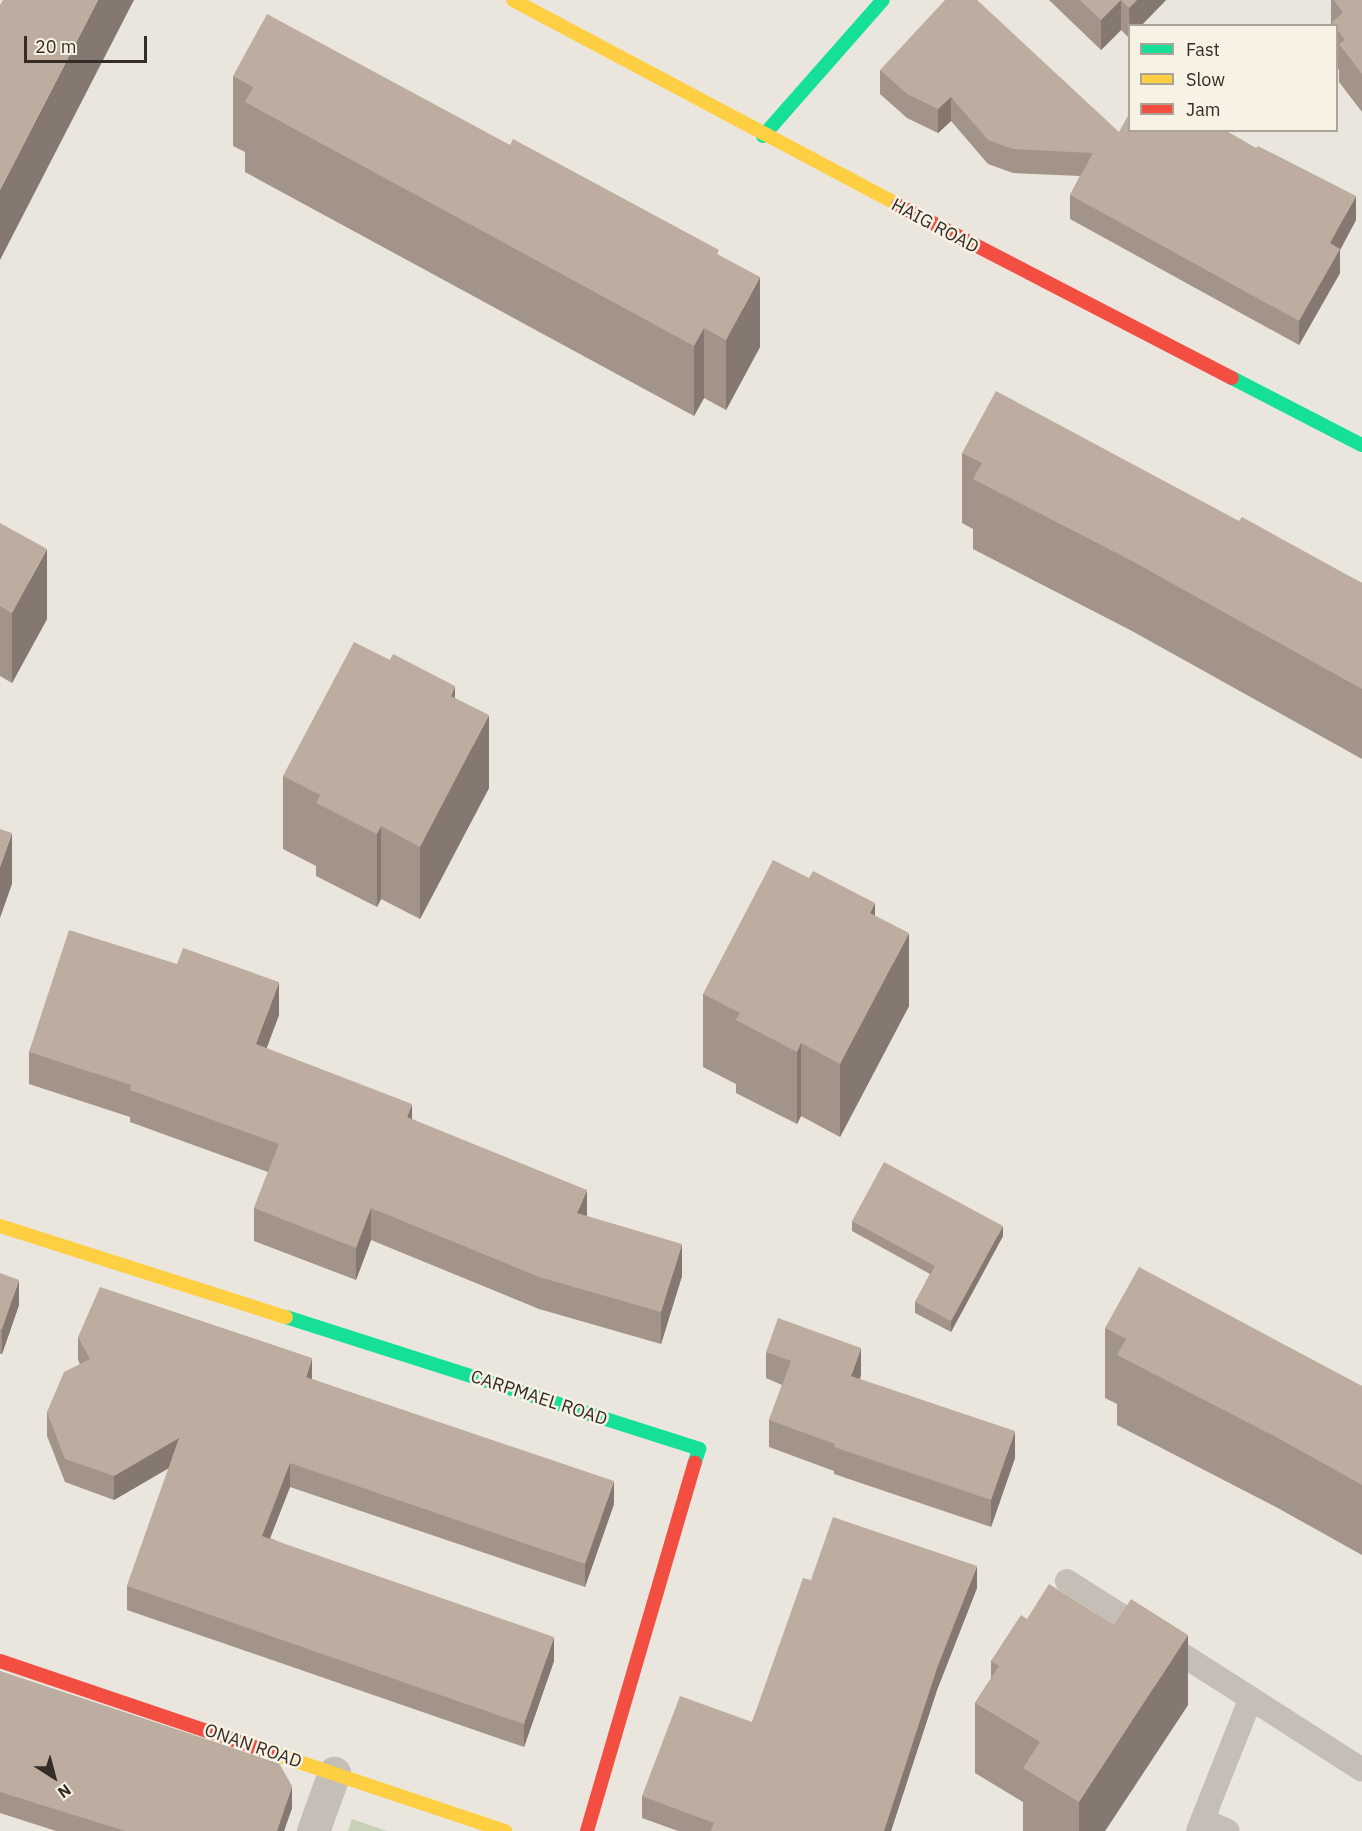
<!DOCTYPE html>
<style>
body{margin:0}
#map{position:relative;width:1362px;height:1831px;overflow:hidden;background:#eae6de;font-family:"IBM Plex Sans",sans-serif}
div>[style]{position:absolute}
.green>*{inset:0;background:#c8d1b8}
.lane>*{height:24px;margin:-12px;padding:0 12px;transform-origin:12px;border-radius:12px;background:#c4beb7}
.street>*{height:33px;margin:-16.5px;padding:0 16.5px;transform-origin:16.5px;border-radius:16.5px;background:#c4beb7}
.fast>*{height:14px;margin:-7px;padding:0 7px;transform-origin:7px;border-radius:7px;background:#16e098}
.slow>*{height:14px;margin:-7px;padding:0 7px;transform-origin:7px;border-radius:7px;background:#ffcf43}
.jam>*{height:14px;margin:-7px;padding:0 7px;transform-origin:7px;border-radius:7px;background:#f24e42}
.wall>*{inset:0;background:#a3948a}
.shaded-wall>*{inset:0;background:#847870}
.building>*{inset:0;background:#bdaca0}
span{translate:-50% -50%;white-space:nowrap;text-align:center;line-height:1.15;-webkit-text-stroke:5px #f8f2e4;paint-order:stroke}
.street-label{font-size:18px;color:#342c26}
.legend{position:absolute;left:1128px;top:24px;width:210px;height:108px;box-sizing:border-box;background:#f8f2e4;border:2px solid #aaa398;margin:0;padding:8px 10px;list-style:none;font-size:18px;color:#342c26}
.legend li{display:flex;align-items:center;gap:12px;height:30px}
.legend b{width:30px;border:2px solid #aaa398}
.north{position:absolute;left:24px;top:1747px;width:60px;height:60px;-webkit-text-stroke:4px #f8f2e4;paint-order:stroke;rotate:144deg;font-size:16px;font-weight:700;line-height:24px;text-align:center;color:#342c26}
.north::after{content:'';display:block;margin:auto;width:21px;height:27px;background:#342c26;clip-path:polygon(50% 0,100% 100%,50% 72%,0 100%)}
.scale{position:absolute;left:24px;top:36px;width:123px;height:27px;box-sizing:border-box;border:3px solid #342c26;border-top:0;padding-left:8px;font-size:18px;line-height:21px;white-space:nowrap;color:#342c26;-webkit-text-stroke:4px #f8f2e4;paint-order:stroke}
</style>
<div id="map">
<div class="green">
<div style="clip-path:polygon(352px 1819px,387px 1831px,348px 1831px)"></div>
</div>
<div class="lane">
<div style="left:1067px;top:1581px;width:350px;rotate:32.6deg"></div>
<div style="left:1203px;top:1820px;width:27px;rotate:24deg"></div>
<div style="left:1198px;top:1831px;width:141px;rotate:-68.3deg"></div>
</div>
<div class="street">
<div style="left:313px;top:1831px;width:62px;rotate:-70.1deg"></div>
</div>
<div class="fast">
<div style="left:763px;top:136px;width:181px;rotate:-48.6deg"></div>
<div style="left:1232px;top:378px;width:146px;rotate:27.3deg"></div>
<div style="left:286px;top:1317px;width:434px;rotate:17.7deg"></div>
<div style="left:699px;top:1449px;width:14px;rotate:107deg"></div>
</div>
<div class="slow">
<div style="left:513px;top:0;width:436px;rotate:28deg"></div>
<div style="left:0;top:1226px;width:300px;rotate:17.7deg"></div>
<div style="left:272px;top:1753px;width:246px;rotate:18.5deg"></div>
</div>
<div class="jam">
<div style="left:898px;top:205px;width:376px;rotate:27.4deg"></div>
<div style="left:0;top:1661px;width:287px;rotate:18.7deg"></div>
<div style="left:587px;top:1831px;width:384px;rotate:-73.7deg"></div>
</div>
<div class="wall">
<div style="clip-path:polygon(1049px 0,1166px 0,1129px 38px,1121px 30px,1101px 50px)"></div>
<div style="clip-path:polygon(1331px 0,1362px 0,1362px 112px,1339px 82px,1339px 70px,1336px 66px,1336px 26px,1331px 26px)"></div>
<div style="clip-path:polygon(880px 70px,1119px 132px,1356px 220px,1340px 250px,1340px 273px,1299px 345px,1070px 219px,1070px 195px,1080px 176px,1013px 173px,988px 164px,951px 121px,938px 133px,907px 118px,880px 94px)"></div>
<div style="clip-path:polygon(233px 76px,510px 145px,719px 255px,760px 347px,726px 410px,704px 398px,694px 416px,245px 172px,245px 152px,233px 146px)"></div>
<div style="clip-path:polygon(962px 453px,1239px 521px,1362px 583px,1362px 759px,1132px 631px,973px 549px,973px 529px,962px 523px)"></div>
<div style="clip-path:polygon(0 523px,47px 619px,12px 683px,0 676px)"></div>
<div style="clip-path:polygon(455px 698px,489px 788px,420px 919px,381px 899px,377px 907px,316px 876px,316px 866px,283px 849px,283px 776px)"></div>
<div style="clip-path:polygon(875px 916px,909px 1006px,840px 1137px,801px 1116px,797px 1124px,736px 1093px,736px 1084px,703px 1067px,703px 994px)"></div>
<div style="clip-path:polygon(279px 1015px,266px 1049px,412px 1119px,587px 1216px,682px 1276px,661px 1344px,539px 1309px,371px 1240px,356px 1280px,254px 1241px,254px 1208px,268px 1172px,130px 1122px,130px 1117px,29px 1084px,29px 1052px)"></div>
<div style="clip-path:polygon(852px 1221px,1003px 1236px,951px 1332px,915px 1313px,915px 1302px,930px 1274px,852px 1231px)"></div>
<div style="clip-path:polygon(0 1273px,19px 1305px,2px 1354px,0 1354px)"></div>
<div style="clip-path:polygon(1105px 1328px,1362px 1386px,1362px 1555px,1276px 1507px,1117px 1425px,1117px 1404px,1105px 1398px)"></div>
<div style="clip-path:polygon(78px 1337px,312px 1379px,614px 1504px,585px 1587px,290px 1487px,270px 1538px,554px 1661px,524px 1747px,127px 1610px,127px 1586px,169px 1468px,114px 1500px,65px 1482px,47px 1436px,47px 1412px,80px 1364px,78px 1360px)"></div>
<div style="clip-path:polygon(766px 1352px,861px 1375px,860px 1379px,1015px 1458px,991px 1527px,834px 1474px,834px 1471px,769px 1447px,769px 1420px,782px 1385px,766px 1378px)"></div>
<div style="clip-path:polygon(811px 1580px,977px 1588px,937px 1690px,891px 1831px,678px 1831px,642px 1818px,642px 1796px,752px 1722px)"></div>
<div style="clip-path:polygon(1027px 1619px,1188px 1705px,1105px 1831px,1023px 1831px,1023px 1802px,975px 1773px,975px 1703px,991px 1678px,991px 1661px)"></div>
<div style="clip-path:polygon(0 1671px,292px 1808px,284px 1831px,56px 1831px,0 1813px)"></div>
</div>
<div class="shaded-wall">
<div style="clip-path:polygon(98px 0,134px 0,0 260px,0 190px)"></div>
<div style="clip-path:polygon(1121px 0,1121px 30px,1101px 50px,1101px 20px)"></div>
<div style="clip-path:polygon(1137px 0,1166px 0,1141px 26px,1130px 26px,1130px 38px,1129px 8px)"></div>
<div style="clip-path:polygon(951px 97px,951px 121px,938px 133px,938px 109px)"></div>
<div style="clip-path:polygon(1356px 196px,1356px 220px,1340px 250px,1340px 273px,1299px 345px,1299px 321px,1330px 243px)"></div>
<div style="clip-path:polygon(760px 277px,760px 347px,726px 410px,726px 340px)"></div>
<div style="clip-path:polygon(704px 328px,704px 398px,694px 416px,694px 346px)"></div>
<div style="clip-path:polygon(47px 549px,47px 619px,12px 683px,12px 613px)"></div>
<div style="clip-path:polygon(455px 686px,455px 759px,451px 696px)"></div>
<div style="clip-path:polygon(489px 715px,489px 788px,420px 919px,420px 847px)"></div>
<div style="clip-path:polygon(381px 826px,381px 899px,377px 907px,377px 834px)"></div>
<div style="clip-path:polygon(12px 833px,12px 884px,0 918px,0 867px)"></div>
<div style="clip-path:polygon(875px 903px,875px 976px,870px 913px)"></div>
<div style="clip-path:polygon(909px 933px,909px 1006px,840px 1137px,840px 1064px)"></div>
<div style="clip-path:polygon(279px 982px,279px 1015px,256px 1077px,256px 1044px)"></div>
<div style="clip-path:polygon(801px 1043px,801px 1116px,797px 1124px,797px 1052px)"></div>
<div style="clip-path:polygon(412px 1104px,412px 1136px,407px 1117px)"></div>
<div style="clip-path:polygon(587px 1190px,587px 1222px,577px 1213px)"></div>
<div style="clip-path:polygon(371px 1208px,371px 1240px,356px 1280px,356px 1248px)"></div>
<div style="clip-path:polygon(1003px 1226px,1003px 1236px,951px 1332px,951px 1321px)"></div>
<div style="clip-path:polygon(682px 1244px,682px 1276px,661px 1344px,661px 1312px)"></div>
<div style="clip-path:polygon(19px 1280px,19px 1305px,2px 1354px,2px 1329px)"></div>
<div style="clip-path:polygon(861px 1348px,861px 1375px,851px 1403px,851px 1376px)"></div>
<div style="clip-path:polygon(312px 1358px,312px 1382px,306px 1377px)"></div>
<div style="clip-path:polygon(1015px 1431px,1015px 1458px,991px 1527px,991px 1500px)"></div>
<div style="clip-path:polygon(179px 1438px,179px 1462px,114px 1500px,114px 1476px)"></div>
<div style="clip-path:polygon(290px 1463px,290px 1487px,262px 1559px,262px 1536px)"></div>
<div style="clip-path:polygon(614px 1481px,614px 1504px,585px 1587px,585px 1564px)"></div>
<div style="clip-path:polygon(977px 1566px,977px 1588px,937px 1690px,891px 1831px,884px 1831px,937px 1668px)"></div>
<div style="clip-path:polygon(1188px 1635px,1188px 1705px,1105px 1831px,1079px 1831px,1079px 1802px)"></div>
<div style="clip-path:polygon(554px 1637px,554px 1661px,524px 1747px,524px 1724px)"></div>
<div style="clip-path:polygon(292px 1786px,292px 1808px,284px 1831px,277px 1831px)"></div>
</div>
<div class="building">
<div style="clip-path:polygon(3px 0,98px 0,0 190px,0 5px)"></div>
<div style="clip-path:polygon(945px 0,977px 0,1119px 132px,1130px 112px,1130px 130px,1225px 130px,1256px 148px,1258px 146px,1356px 196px,1330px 243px,1340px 249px,1299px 321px,1070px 195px,1093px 153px,1013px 149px,988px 140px,951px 97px,938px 109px,907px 94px,880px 70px)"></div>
<div style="clip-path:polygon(1080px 0,1121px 0,1101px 20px)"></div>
<div style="clip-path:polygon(1121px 0,1137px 0,1129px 8px)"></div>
<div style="clip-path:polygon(1334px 0,1362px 0,1362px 74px,1339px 44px,1345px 40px,1336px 28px,1336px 26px,1334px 26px,1332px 22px,1343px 13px)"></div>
<div style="clip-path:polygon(267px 14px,510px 145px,513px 139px,719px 250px,717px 254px,760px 277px,726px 340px,704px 328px,694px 346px,245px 102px,253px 87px,233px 76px)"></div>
<div style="clip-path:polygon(996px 391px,1239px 521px,1242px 517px,1362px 583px,1362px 689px,1132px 561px,973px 479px,982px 463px,962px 453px)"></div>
<div style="clip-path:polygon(0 523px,47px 549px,12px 613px,0 606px)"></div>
<div style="clip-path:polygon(354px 642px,390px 660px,393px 654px,455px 686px,451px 696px,489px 715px,420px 847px,381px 826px,377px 834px,316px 803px,320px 795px,283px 776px)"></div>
<div style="clip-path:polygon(0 829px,12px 833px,0 867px)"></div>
<div style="clip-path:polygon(773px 860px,809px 878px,813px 871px,875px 903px,870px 913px,909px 933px,840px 1064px,801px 1043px,797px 1052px,736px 1020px,740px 1013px,703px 994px)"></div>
<div style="clip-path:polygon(69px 930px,177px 964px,183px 948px,279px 982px,256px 1044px,412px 1104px,407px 1117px,587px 1190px,577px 1213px,682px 1244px,661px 1312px,539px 1277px,371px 1208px,356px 1248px,254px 1208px,279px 1144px,130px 1090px,131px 1085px,29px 1052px)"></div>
<div style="clip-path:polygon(884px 1162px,1003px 1226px,951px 1321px,915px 1302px,935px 1266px,852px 1221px)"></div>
<div style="clip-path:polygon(1139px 1267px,1362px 1386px,1362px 1485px,1276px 1437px,1117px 1355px,1126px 1339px,1105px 1328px)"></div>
<div style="clip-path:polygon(0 1273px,19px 1280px,2px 1329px,0 1329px)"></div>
<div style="clip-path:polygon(100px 1287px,312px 1358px,306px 1377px,614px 1481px,585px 1564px,290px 1463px,262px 1536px,554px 1637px,524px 1724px,127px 1586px,179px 1438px,114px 1476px,65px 1459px,47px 1412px,64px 1372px,90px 1359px,78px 1337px)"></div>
<div style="clip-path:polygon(778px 1318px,861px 1348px,851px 1376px,1015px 1431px,991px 1500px,834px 1447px,835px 1444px,769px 1420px,791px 1361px,766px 1352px)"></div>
<div style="clip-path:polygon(833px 1517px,977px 1566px,937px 1668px,884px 1831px,711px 1831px,714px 1823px,642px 1796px,680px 1696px,752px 1722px,803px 1578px,811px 1580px)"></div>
<div style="clip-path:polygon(1049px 1584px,1114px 1625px,1131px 1599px,1188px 1635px,1079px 1802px,1023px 1768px,1040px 1742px,975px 1703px,999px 1666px,991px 1661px,1021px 1615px,1027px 1619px)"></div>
<div style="clip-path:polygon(0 1671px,279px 1763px,292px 1786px,277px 1831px,125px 1831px,0 1792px)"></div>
</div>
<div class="street-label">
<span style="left:935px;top:226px;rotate:28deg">HAIG ROAD</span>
<span style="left:539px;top:1398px;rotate:18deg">CARPMAEL ROAD</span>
<span style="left:253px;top:1746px;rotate:19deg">ONAN ROAD</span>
</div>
<ul class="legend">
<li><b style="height:8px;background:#16e098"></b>Fast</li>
<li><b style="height:8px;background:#ffcf43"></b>Slow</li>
<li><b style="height:8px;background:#f24e42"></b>Jam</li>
</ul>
<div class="north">N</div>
<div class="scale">20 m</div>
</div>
